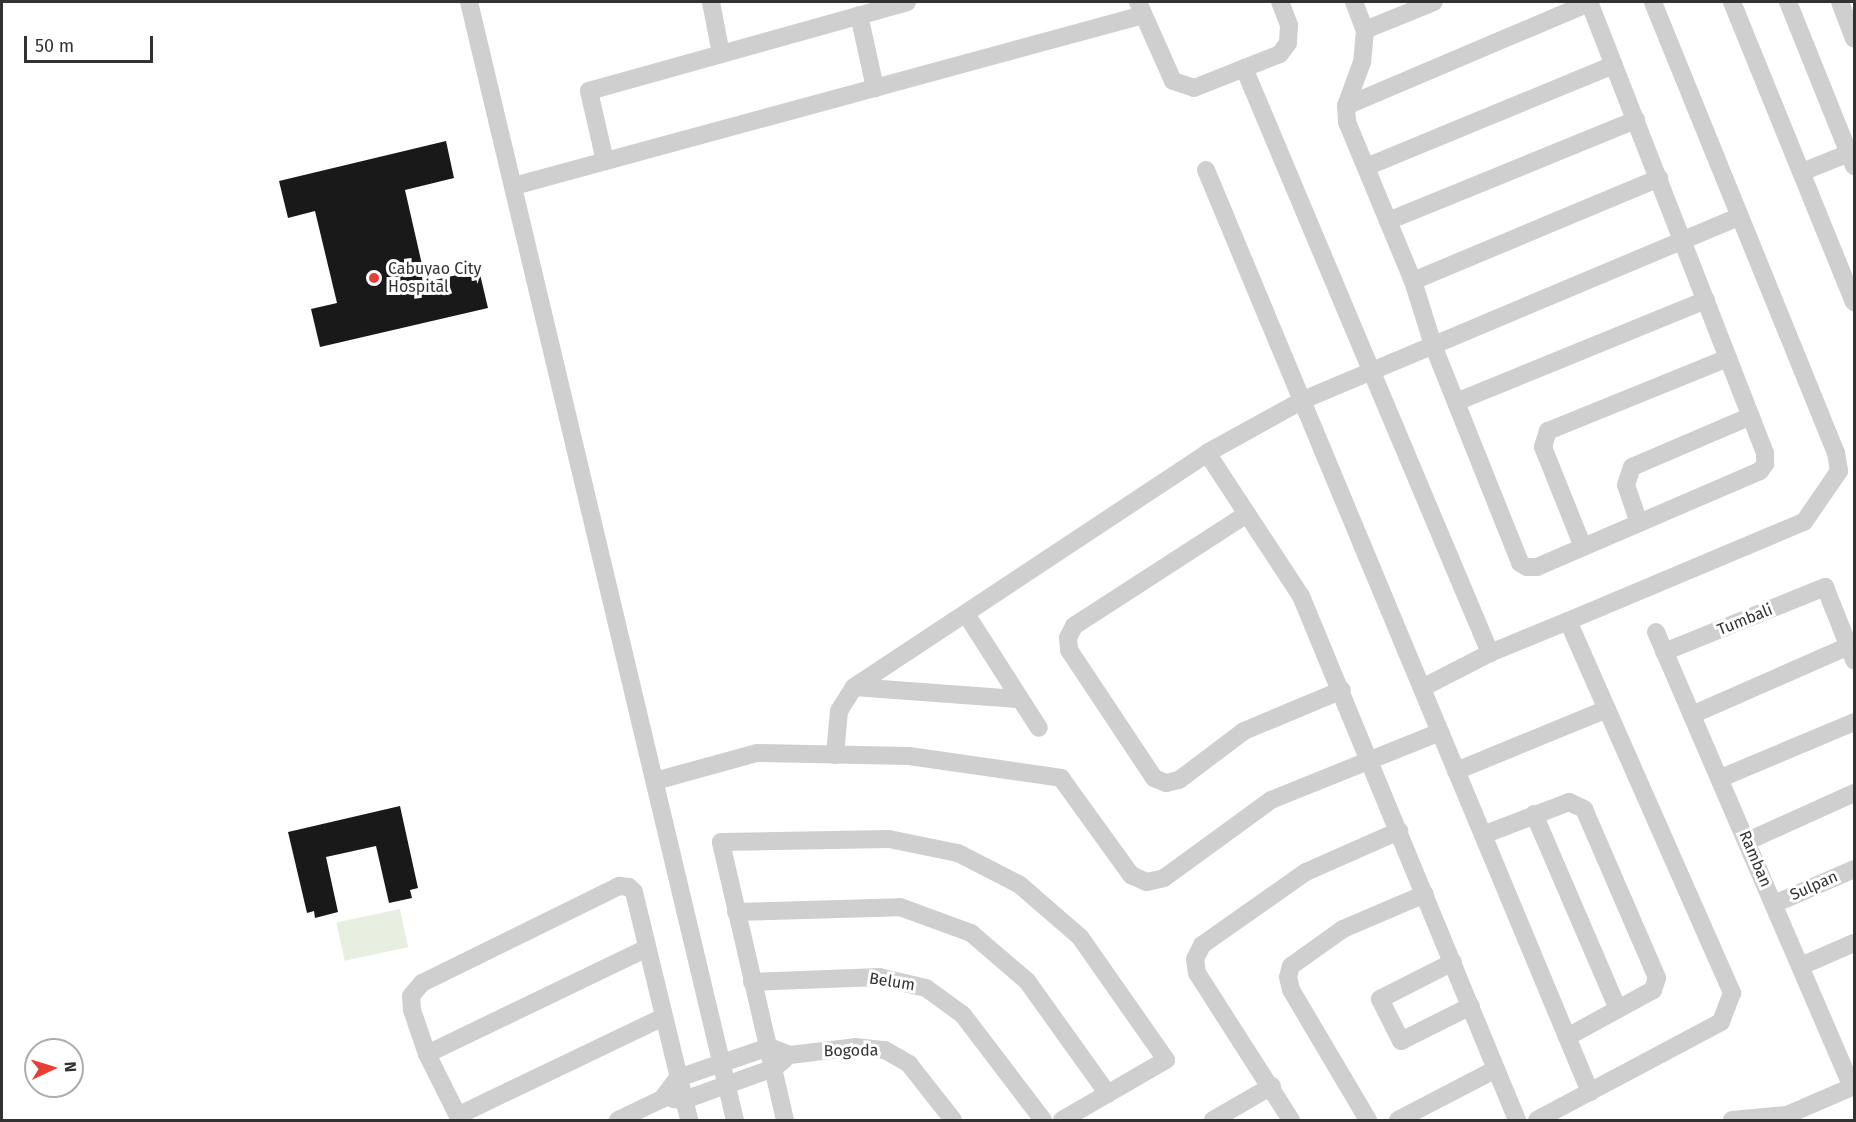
<!DOCTYPE html>
<style>
body{margin:0}
#map{position:relative;width:1856px;height:1122px;overflow:hidden;background:#fff;font-family:"Fira Sans",sans-serif}
div>[style]{position:absolute}
.green>*{inset:0;background:#e7efe1;transform-origin:0 0}
.building>*{inset:0;background:#191919}
.minor>*{height:18px;margin:-9px;padding:0 9px;transform-origin:9px;border-radius:9px;background:#cfcfcf}
.dots>*{width:16px;height:16px;translate:-50% -50%;box-sizing:border-box;border:3px solid #fff;border-radius:50%}
span{translate:-50% -50%;white-space:nowrap;text-align:center;line-height:1.15;-webkit-text-stroke:6px #fff;paint-order:stroke}
.poi-label{font-size:16px;color:#323232}
.left{translate:0 -50%;text-align:left}
.street-label{font-size:16px;color:#323232}
.frame{position:absolute;inset:0;border:3px solid #323232;pointer-events:none}
.north{position:absolute;left:24px;top:1038px;width:60px;height:60px;box-sizing:border-box;background:#fff;border:2px solid #adadad;border-radius:50%;rotate:86deg;font-size:16px;font-weight:700;line-height:24px;text-align:center;color:#323232}
.north::after{content:'';display:block;margin:auto;width:21px;height:27px;background:#ea3d33;clip-path:polygon(50% 0,100% 100%,50% 72%,0 100%)}
.scale{position:absolute;left:24px;top:36px;width:129px;height:27px;box-sizing:border-box;border:3px solid #323232;border-top:0;padding-left:8px;font-size:18px;line-height:21px;white-space:nowrap;color:#323232;-webkit-text-stroke:4px #fff;paint-order:stroke}
</style>
<div id="map">
<div class="green">
<div style="left:400px;top:909px;width:39px;height:65px;rotate:78deg"></div>
</div>
<div class="building">
<div style="clip-path:polygon(446px 141px,454px 178px,405px 190px,426px 282px,479px 270px,488px 308px,320px 347px,311px 309px,337px 303px,315px 211px,288px 218px,279px 181px)"></div>
<div style="clip-path:polygon(400px 806px,418px 888px,410px 890px,412px 898px,389px 903px,376px 846px,326px 857px,338px 912px,315px 918px,314px 911px,307px 913px,288px 832px)"></div>
</div>
<div class="minor">
<div style="left:469px;top:2px;width:1149px;rotate:76.62deg"></div>
<div style="left:711px;top:2px;width:53px;rotate:79.1deg"></div>
<div style="left:1138px;top:2px;width:86px;rotate:66.1deg"></div>
<div style="left:1173px;top:81px;width:22px;rotate:18deg"></div>
<div style="left:1194px;top:88px;width:92px;rotate:-21.6deg"></div>
<div style="left:1280px;top:54px;width:14px;rotate:-54deg"></div>
<div style="left:1288px;top:43px;width:18px;rotate:-87deg"></div>
<div style="left:1289px;top:25px;width:25px;rotate:-111deg"></div>
<div style="left:1354px;top:2px;width:30px;rotate:69deg"></div>
<div style="left:1365px;top:30px;width:32px;rotate:95deg"></div>
<div style="left:1362px;top:62px;width:47px;rotate:110deg"></div>
<div style="left:1346px;top:106px;width:16px;rotate:86deg"></div>
<div style="left:1347px;top:122px;width:172px;rotate:67.5deg"></div>
<div style="left:1413px;top:281px;width:67px;rotate:72.6deg"></div>
<div style="left:1433px;top:345px;width:235px;rotate:68.2deg"></div>
<div style="left:1520px;top:563px;width:8px;rotate:30deg"></div>
<div style="left:1527px;top:567px;width:10px"></div>
<div style="left:1537px;top:567px;width:243px;rotate:-23.3deg"></div>
<div style="left:1760px;top:471px;width:9px;rotate:-54deg"></div>
<div style="left:1765px;top:464px;width:11px;rotate:-90deg"></div>
<div style="left:1765px;top:453px;width:484px;rotate:-111.3deg"></div>
<div style="left:1732px;top:2px;width:324px;rotate:67.9deg"></div>
<div style="left:1788px;top:2px;width:177px;rotate:68.1deg"></div>
<div style="left:1840px;top:2px;width:39px;rotate:69deg"></div>
<div style="left:859px;top:15px;width:75px;rotate:77.6deg"></div>
<div style="left:1365px;top:30px;width:74px;rotate:-22.1deg"></div>
<div style="left:1244px;top:68px;width:635px;rotate:67.19deg"></div>
<div style="left:1346px;top:106px;width:264px;rotate:-23deg"></div>
<div style="left:605px;top:161px;width:72px;rotate:-102.9deg"></div>
<div style="left:589px;top:91px;width:330px;rotate:-15.6deg"></div>
<div style="left:1366px;top:167px;width:268px;rotate:-22.4deg"></div>
<div style="left:1206px;top:170px;width:999px;rotate:67.39deg"></div>
<div style="left:1802px;top:172px;width:56px;rotate:-22deg"></div>
<div style="left:514px;top:186px;width:652px;rotate:-15.21deg"></div>
<div style="left:1388px;top:221px;width:268px;rotate:-22.2deg"></div>
<div style="left:1413px;top:281px;width:267px;rotate:-22.7deg"></div>
<div style="left:1456px;top:402px;width:270px;rotate:-22.2deg"></div>
<div style="left:1207px;top:453px;width:171px;rotate:56.7deg"></div>
<div style="left:1301px;top:596px;width:567px;rotate:67.6deg"></div>
<div style="left:1247px;top:514px;width:206px;rotate:147.1deg"></div>
<div style="left:1074px;top:626px;width:13px;rotate:117deg"></div>
<div style="left:1068px;top:638px;width:12px;rotate:85deg"></div>
<div style="left:1069px;top:650px;width:154px;rotate:56.4deg"></div>
<div style="left:1154px;top:778px;width:13px;rotate:23deg"></div>
<div style="left:1166px;top:783px;width:13px;rotate:-13deg"></div>
<div style="left:1179px;top:780px;width:81px;rotate:-37deg"></div>
<div style="left:1244px;top:731px;width:106px;rotate:-22.7deg"></div>
<div style="left:1639px;top:523px;width:40px;rotate:-108.9deg"></div>
<div style="left:1626px;top:485px;width:19px;rotate:-72deg"></div>
<div style="left:1632px;top:467px;width:129px;rotate:-23.2deg"></div>
<div style="left:1583px;top:547px;width:108px;rotate:-111.8deg"></div>
<div style="left:1543px;top:447px;width:17px;rotate:-73deg"></div>
<div style="left:1548px;top:431px;width:194px;rotate:-22.1deg"></div>
<div style="left:966px;top:614px;width:135px;rotate:57.4deg"></div>
<div style="left:1568px;top:621px;width:256px;rotate:-22.8deg"></div>
<div style="left:1804px;top:522px;width:62px;rotate:-55.5deg"></div>
<div style="left:1839px;top:471px;width:18px;rotate:-99deg"></div>
<div style="left:1836px;top:453px;width:487px;rotate:-112.1deg"></div>
<div style="left:1656px;top:632px;width:495px;rotate:66.7deg"></div>
<div style="left:1664px;top:652px;width:174px;rotate:-22deg"></div>
<div style="left:1825px;top:587px;width:79px;rotate:68.3deg"></div>
<div style="left:854px;top:687px;width:164px;rotate:4.2deg"></div>
<div style="left:1422px;top:688px;width:76px;rotate:-27.2deg"></div>
<div style="left:1490px;top:653px;width:84px;rotate:-22.3deg"></div>
<div style="left:1568px;top:621px;width:407px;rotate:66.2deg"></div>
<div style="left:1732px;top:993px;width:31px;rotate:111deg"></div>
<div style="left:1721px;top:1022px;width:208px;rotate:152deg"></div>
<div style="left:1694px;top:714px;width:169px;rotate:-23.7deg"></div>
<div style="left:835px;top:755px;width:44px;rotate:-84.8deg"></div>
<div style="left:839px;top:711px;width:28px;rotate:-58deg"></div>
<div style="left:854px;top:687px;width:424px;rotate:-33.5deg"></div>
<div style="left:1207px;top:453px;width:110px;rotate:-28.9deg"></div>
<div style="left:1303px;top:400px;width:472px;rotate:-22.8deg"></div>
<div style="left:1456px;top:771px;width:163px;rotate:-22.3deg"></div>
<div style="left:1721px;top:778px;width:144px;rotate:-22.8deg"></div>
<div style="left:655px;top:781px;width:106px;rotate:-15.4deg"></div>
<div style="left:757px;top:753px;width:152px;rotate:1.1deg"></div>
<div style="left:909px;top:756px;width:154px;rotate:8.2deg"></div>
<div style="left:1061px;top:778px;width:120px;rotate:54.2deg"></div>
<div style="left:1131px;top:875px;width:17px;rotate:24deg"></div>
<div style="left:1147px;top:882px;width:17px;rotate:-13deg"></div>
<div style="left:1164px;top:878px;width:132px;rotate:-36.1deg"></div>
<div style="left:1271px;top:800px;width:182px;rotate:-21.9deg"></div>
<div style="left:1534px;top:814px;width:212px;rotate:66.7deg"></div>
<div style="left:1483px;top:835px;width:92px;rotate:-21deg"></div>
<div style="left:1569px;top:802px;width:17px;rotate:25deg"></div>
<div style="left:1584px;top:809px;width:184px;rotate:66.6deg"></div>
<div style="left:1657px;top:978px;width:13px;rotate:108deg"></div>
<div style="left:1653px;top:990px;width:98px;rotate:151.3deg"></div>
<div style="left:1748px;top:841px;width:116px;rotate:-24.4deg"></div>
<div style="left:1774px;top:904px;width:87px;rotate:-23.6deg"></div>
<div style="left:736px;top:912px;width:164px;rotate:-1.7deg"></div>
<div style="left:900px;top:907px;width:76px;rotate:20.1deg"></div>
<div style="left:971px;top:933px;width:74px;rotate:40.6deg"></div>
<div style="left:1027px;top:981px;width:139px;rotate:54.4deg"></div>
<div style="left:1453px;top:962px;width:82px;rotate:153.1deg"></div>
<div style="left:1380px;top:999px;width:47px;rotate:63.4deg"></div>
<div style="left:1401px;top:1041px;width:78px;rotate:-26.6deg"></div>
<div style="left:1801px;top:966px;width:58px;rotate:-23.5deg"></div>
<div style="left:752px;top:982px;width:127px;rotate:-2.3deg"></div>
<div style="left:879px;top:977px;width:48px;rotate:13.2deg"></div>
<div style="left:926px;top:988px;width:46px;rotate:36.1deg"></div>
<div style="left:963px;top:1015px;width:132px;rotate:52.7deg"></div>
<div style="left:427px;top:1054px;width:244px;rotate:-25.7deg"></div>
<div style="left:673px;top:1099px;width:11px;rotate:5deg"></div>
<div style="left:684px;top:1100px;width:96px;rotate:-19.6deg"></div>
<div style="left:774px;top:1068px;width:13px;rotate:-39deg"></div>
<div style="left:459px;top:1115px;width:227px;rotate:-25.6deg"></div>
<div style="left:460px;top:1120px;width:74px;rotate:-116.6deg"></div>
<div style="left:427px;top:1054px;width:46px;rotate:-108.8deg"></div>
<div style="left:412px;top:1010px;width:14px;rotate:-94deg"></div>
<div style="left:411px;top:996px;width:17px;rotate:-50deg"></div>
<div style="left:422px;top:983px;width:220px;rotate:-26.2deg"></div>
<div style="left:619px;top:886px;width:10px;rotate:6deg"></div>
<div style="left:629px;top:887px;width:7px;rotate:45deg"></div>
<div style="left:634px;top:892px;width:235px;rotate:76.4deg"></div>
<div style="left:618px;top:1120px;width:49px;rotate:-25.5deg"></div>
<div style="left:662px;top:1099px;width:26px;rotate:-53deg"></div>
<div style="left:678px;top:1078px;width:96px;rotate:-18.8deg"></div>
<div style="left:769px;top:1047px;width:22px;rotate:21deg"></div>
<div style="left:790px;top:1055px;width:65px;rotate:-7deg"></div>
<div style="left:855px;top:1047px;width:30px;rotate:6deg"></div>
<div style="left:885px;top:1050px;width:28px;rotate:30deg"></div>
<div style="left:909px;top:1064px;width:71px;rotate:51.8deg"></div>
<div style="left:785px;top:1120px;width:285px;rotate:-103deg"></div>
<div style="left:721px;top:842px;width:168px;rotate:-1deg"></div>
<div style="left:889px;top:839px;width:70px;rotate:11.5deg"></div>
<div style="left:958px;top:853px;width:70px;rotate:27.3deg"></div>
<div style="left:1020px;top:885px;width:79px;rotate:40.9deg"></div>
<div style="left:1080px;top:937px;width:150px;rotate:55deg"></div>
<div style="left:1166px;top:1060px;width:120px;rotate:150deg"></div>
<div style="left:1213px;top:1120px;width:68px;rotate:-30deg"></div>
<div style="left:1291px;top:1120px;width:174px;rotate:-122.6deg"></div>
<div style="left:1197px;top:973px;width:14px;rotate:-98deg"></div>
<div style="left:1195px;top:959px;width:16px;rotate:-63deg"></div>
<div style="left:1202px;top:945px;width:127px;rotate:-35.1deg"></div>
<div style="left:1306px;top:872px;width:102px;rotate:-23.8deg"></div>
<div style="left:1368px;top:1120px;width:151px;rotate:-120.6deg"></div>
<div style="left:1291px;top:990px;width:13px;rotate:-103deg"></div>
<div style="left:1288px;top:977px;width:11px;rotate:-75deg"></div>
<div style="left:1291px;top:966px;width:64px;rotate:-35.4deg"></div>
<div style="left:1343px;top:929px;width:89px;rotate:-23.1deg"></div>
<div style="left:1398px;top:1120px;width:110px;rotate:-27.5deg"></div>
<div style="left:1732px;top:1120px;width:55px;rotate:-5.2deg"></div>
<div style="left:1787px;top:1115px;width:73px;rotate:-23.4deg"></div>
</div>
<div class="dots">
<div style="left:374px;top:278px;background:#ea3d33"></div>
</div>
<div class="poi-label">
<span class="left" style="left:388px;top:278px">Cabuyao City<br>Hospital</span>
</div>
<div class="street-label">
<span style="left:1745px;top:620px;rotate:-22deg">Tumbali</span>
<span style="left:1755px;top:859px;rotate:67deg">Ramban</span>
<span style="left:1814px;top:886px;rotate:-24deg">Sulpan</span>
<span style="left:892px;top:982px;rotate:9deg">Belum</span>
<span style="left:851px;top:1051px;rotate:-1deg">Bogoda</span>
</div>
<div class="frame"></div>
<div class="north">N</div>
<div class="scale">50 m</div>
</div>
